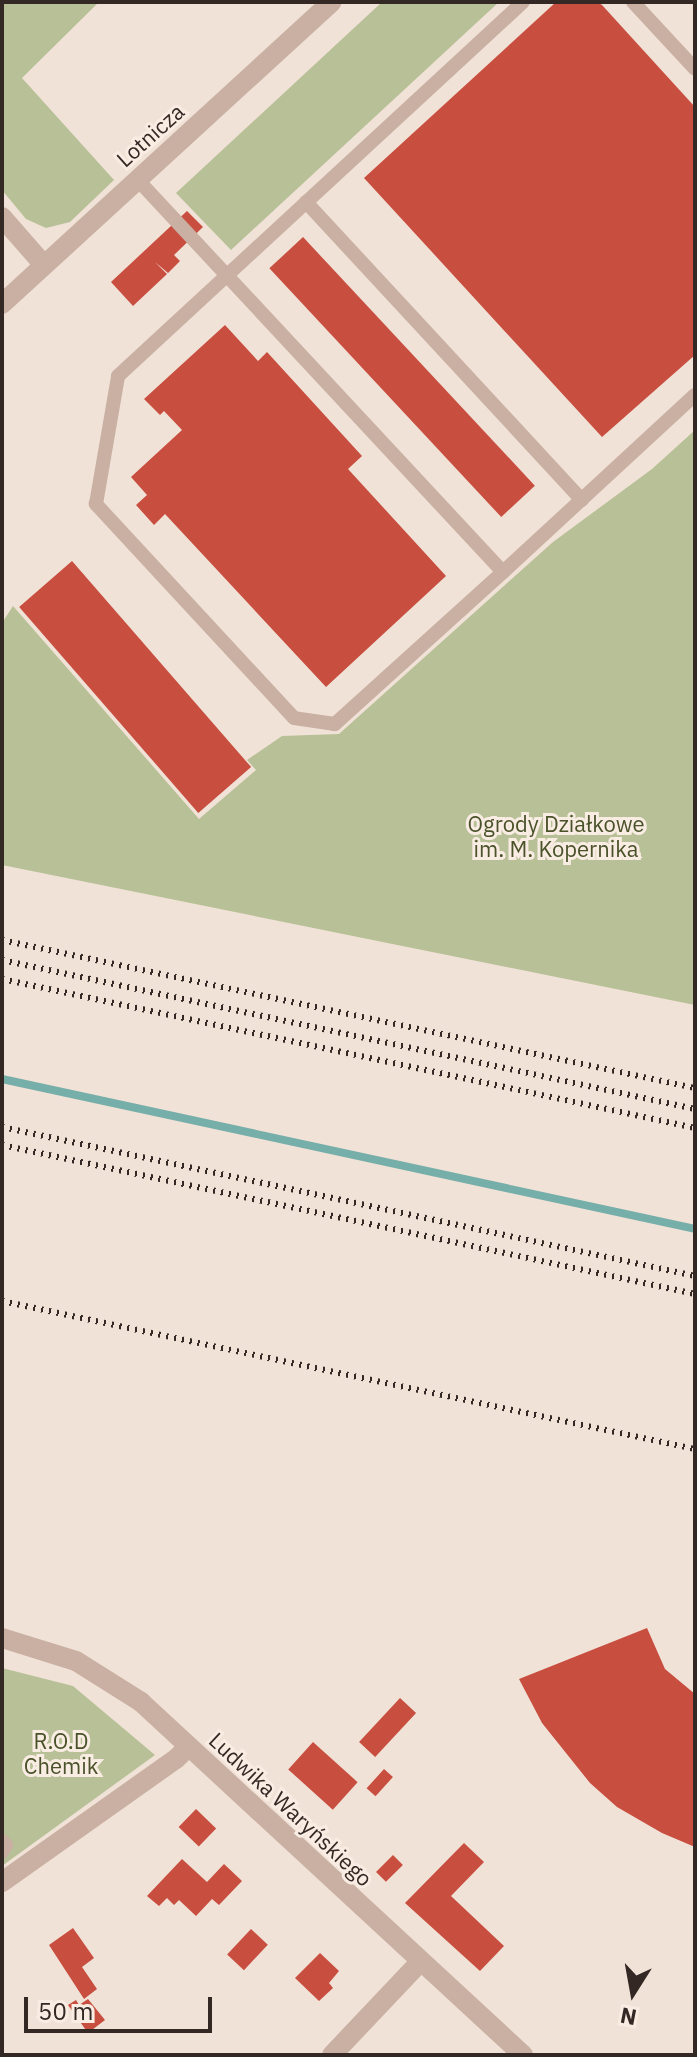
<!DOCTYPE html>
<meta charset="utf-8">
<style>
body{margin:0}
#map{position:relative;width:697px;height:2057px;overflow:hidden;background:#f1e2d7;font-family:"IBM Plex Sans",sans-serif}
div>[style]{position:absolute}
.green>*{inset:0;background:#b8c097}
.stream>*{height:8px;margin:-4px;padding:0 4px;transform-origin:4px;border-radius:4px;background:#76aea9}
.building>*{inset:0;background:#c84e3f;transform-origin:0 0}
.service>*{height:14px;margin:-7px;padding:0 7px;transform-origin:7px;border-radius:7px;background:#c9b0a3}
.minor>*{height:20px;margin:-10px;padding:0 10px;transform-origin:10px;border-radius:10px;background:#c9b0a3}
.tertiary>*{height:20px;margin:-10px;padding:0 10px;transform-origin:10px;border-radius:10px;background:#c9b0a3}
.rail>*{height:6px;margin-top:-3px;transform-origin:0;background:repeating-linear-gradient(90deg,#342825 0 2px,transparent 0 8px)}
span{translate:-50% -50%;white-space:nowrap;text-align:center;line-height:1.15;-webkit-text-stroke:6px #f9ece3;paint-order:stroke}
.street-label{font-size:22px;color:#342825}
.park-label{font-size:22px;color:#495229}
.frame{position:absolute;inset:0;border:4px solid #342825;pointer-events:none}
.north{position:absolute;left:593px;top:1953px;width:80px;height:80px;-webkit-text-stroke:6px #f9ece3;paint-order:stroke;rotate:191deg;font-size:22px;font-weight:700;line-height:32px;text-align:center;color:#342825}
.north::after{content:'';display:block;margin:auto;width:28px;height:36px;background:#342825;clip-path:polygon(50% 0,100% 100%,50% 72%,0 100%)}
.scale{position:absolute;left:24px;top:1997px;width:188px;height:36px;box-sizing:border-box;border:4px solid #342825;border-top:0;padding-left:10px;font-size:24px;line-height:28px;white-space:nowrap;color:#342825;-webkit-text-stroke:6px #f9ece3;paint-order:stroke}
</style>
<div id="map">
<div class="green">
<div style="clip-path:polygon(2px 2px,99px 2px,22px 78px,114px 180px,70px 222px,46px 228px,26px 219px,2px 190px)"></div>
<div style="clip-path:polygon(382px 2px,499px 2px,231px 250px,176px 193px)"></div>
<div style="clip-path:polygon(695px 430px,695px 1005px,2px 865px,2px 623px,13px 606px,199px 819px,256px 770px,247px 760px,282px 736px,339px 734px,553px 542px,652px 469px)"></div>
<div style="clip-path:polygon(2px 1668px,73px 1686px,155px 1755px,2px 1866px)"></div>
</div>
<div class="stream">
<div style="left:2px;top:1079px;width:709px;rotate:12.21deg"></div>
</div>
<div class="building">
<div style="clip-path:polygon(556px 2px,597px 2px,602px 5px,695px 107px,695px 355px,602px 437px,364px 178px)"></div>
<div style="clip-path:polygon(187px 211px,203px 227px,174px 255px,180px 261px,168px 273px,155px 262px,167px 274px,133px 306px,111px 282px)"></div>
<div style="left:303px;top:237px;width:340px;height:46px;rotate:47deg"></div>
<div style="clip-path:polygon(225px 325px,258px 361px,267px 352px,362px 456px,348px 469px,446px 576px,326px 687px,165px 514px,154px 525px,136px 505px,147px 495px,131px 477px,182px 430px,164px 411px,160px 415px,144px 399px)"></div>
<div style="left:72px;top:561px;width:273px;height:70px;rotate:49deg"></div>
<div style="clip-path:polygon(647px 1628px,665px 1669px,695px 1694px,695px 1847px,662px 1833px,617px 1807px,590px 1783px,542px 1723px,519px 1679px)"></div>
<div style="left:400px;top:1698px;width:22px;height:60px;rotate:43deg"></div>
<div style="left:313px;top:1742px;width:60px;height:37px;rotate:42deg"></div>
<div style="left:384px;top:1769px;width:12px;height:26px;rotate:42deg"></div>
<div style="left:196px;top:1809px;width:28px;height:25px;rotate:44deg"></div>
<div style="clip-path:polygon(464px 1843px,484px 1862px,451px 1896px,504px 1946px,480px 1971px,405px 1903px)"></div>
<div style="left:393px;top:1855px;width:14px;height:24px;rotate:45deg"></div>
<div style="clip-path:polygon(182px 1859px,207px 1882px,224px 1864px,242px 1881px,219px 1905px,212px 1899px,196px 1916px,179px 1900px,174px 1905px,167px 1898px,159px 1906px,147px 1896px)"></div>
<div style="clip-path:polygon(73px 1928px,94px 1958px,82px 1967px,97px 1989px,84px 1999px,49px 1945px)"></div>
<div style="left:251px;top:1929px;width:23px;height:35px;rotate:43deg"></div>
<div style="clip-path:polygon(320px 1953px,339px 1971px,329px 1983px,333px 1988px,319px 2001px,295px 1978px)"></div>
<div style="clip-path:polygon(88px 1999px,105px 2020px,88px 2033px,68px 2005px,76px 2000px,79px 2005px)"></div>
</div>
<div class="service">
<div style="left:633px;top:2px;width:91px;rotate:47.2deg"></div>
<div style="left:137px;top:179px;width:537px;rotate:47.04deg"></div>
<div style="left:503px;top:572px;width:261px;rotate:-42.7deg"></div>
<div style="left:306px;top:202px;width:406px;rotate:47.2deg"></div>
<div style="left:503px;top:572px;width:227px;rotate:137.9deg"></div>
<div style="left:335px;top:724px;width:41px;rotate:-171.7deg"></div>
<div style="left:294px;top:718px;width:292px;rotate:-132.8deg"></div>
<div style="left:96px;top:504px;width:130px;rotate:-80.2deg"></div>
<div style="left:118px;top:376px;width:551px;rotate:-42.72deg"></div>
<div style="left:2px;top:1841px;width:6px;rotate:45deg"></div>
<div style="left:6px;top:1845px;width:8px;rotate:120deg"></div>
</div>
<div class="minor">
<div style="left:2px;top:217px;width:62px;rotate:48.9deg"></div>
<div style="left:2px;top:304px;width:447px;rotate:-42.5deg"></div>
<div style="left:2px;top:1882px;width:213px;rotate:-35.3deg"></div>
<div style="left:176px;top:1759px;width:17px;rotate:-45deg"></div>
<div style="left:332px;top:2055px;width:129px;rotate:-46.6deg"></div>
</div>
<div class="tertiary">
<div style="left:2px;top:1638px;width:77px;rotate:17.3deg"></div>
<div style="left:76px;top:1661px;width:77px;rotate:32.2deg"></div>
<div style="left:141px;top:1702px;width:520px;rotate:42.74deg"></div>
</div>
<div class="rail">
<div style="left:2px;top:940px;width:709px;rotate:12.06deg"></div>
<div style="left:2px;top:960px;width:709px;rotate:12.13deg"></div>
<div style="left:2px;top:979px;width:709px;rotate:12.13deg"></div>
<div style="left:2px;top:1127px;width:709px;rotate:12.13deg"></div>
<div style="left:2px;top:1145px;width:709px;rotate:12.13deg"></div>
<div style="left:2px;top:1301px;width:709px;rotate:12.06deg"></div>
</div>
<div class="street-label">
<span style="left:150px;top:135px;rotate:-42deg">Lotnicza</span>
<span style="left:291px;top:1809px;rotate:43deg">Ludwika Waryńskiego</span>
</div>
<div class="park-label">
<span style="left:556px;top:836px">Ogrody Działkowe<br>im. M. Kopernika</span>
<span style="left:61px;top:1753px">R.O.D<br>Chemik</span>
</div>
<div class="frame"></div>
<div class="north">N</div>
<div class="scale">50 m</div>
</div>
